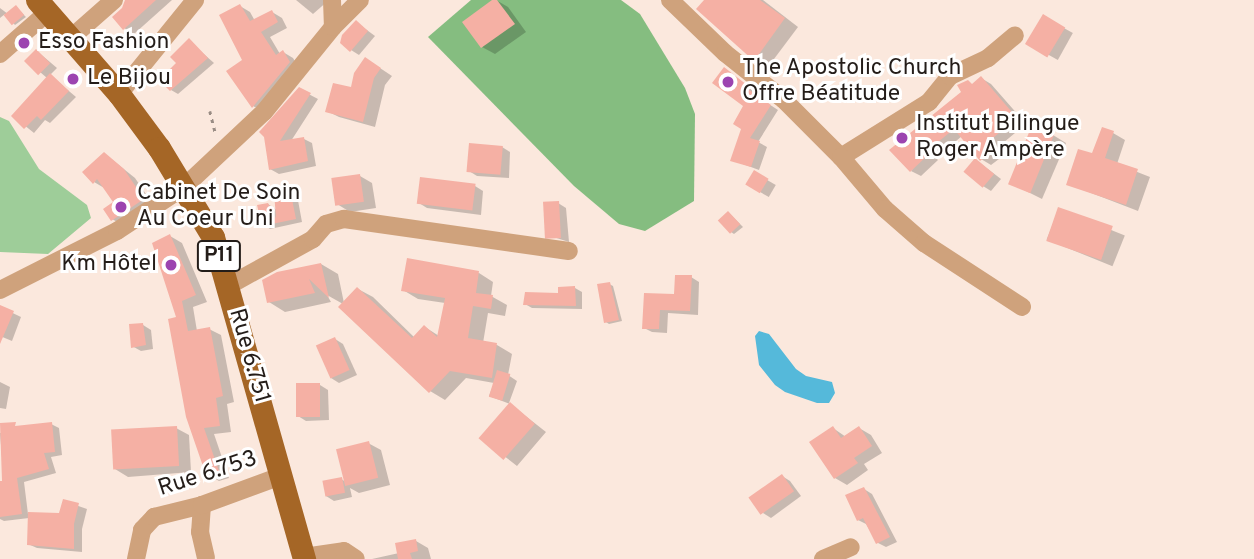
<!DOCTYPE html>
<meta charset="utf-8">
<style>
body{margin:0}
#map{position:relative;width:1254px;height:559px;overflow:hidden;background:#fbe8dd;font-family:Overpass,sans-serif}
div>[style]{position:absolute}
.green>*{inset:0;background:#9ecd99}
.forest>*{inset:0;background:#85bd80}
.water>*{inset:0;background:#55b9da}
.shadow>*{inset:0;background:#0003;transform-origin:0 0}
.building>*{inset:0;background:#f5b0a4;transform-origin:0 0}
.path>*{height:2.5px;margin-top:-1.25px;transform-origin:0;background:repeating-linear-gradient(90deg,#998c84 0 3.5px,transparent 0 8.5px)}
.minor>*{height:18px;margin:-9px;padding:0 9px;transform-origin:9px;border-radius:9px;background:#cfa27c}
.major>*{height:23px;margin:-11.5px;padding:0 11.5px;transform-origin:11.5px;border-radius:11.5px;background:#a56626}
.dots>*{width:19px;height:19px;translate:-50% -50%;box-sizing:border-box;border:4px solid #fff;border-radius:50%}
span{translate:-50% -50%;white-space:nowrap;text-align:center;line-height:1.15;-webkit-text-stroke:6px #fff;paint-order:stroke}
.shield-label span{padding:2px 5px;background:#fff;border:2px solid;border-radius:5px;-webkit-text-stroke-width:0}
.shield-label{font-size:21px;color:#241d19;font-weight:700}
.poi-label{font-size:23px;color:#241d19}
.left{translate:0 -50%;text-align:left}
.right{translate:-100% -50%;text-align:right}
.street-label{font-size:23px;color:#241d19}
</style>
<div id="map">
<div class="green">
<div style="clip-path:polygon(0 117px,9px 121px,39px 169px,87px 205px,91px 218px,48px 254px,0 252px)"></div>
</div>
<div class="forest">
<div style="clip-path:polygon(471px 0,621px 0,640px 14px,685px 88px,695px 114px,694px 201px,645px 231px,619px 224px,574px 186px,428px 37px)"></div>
</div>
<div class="water">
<div style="clip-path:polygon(759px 331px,769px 334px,796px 369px,806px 376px,832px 382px,835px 393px,829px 403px,817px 403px,785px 392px,775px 385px,759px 365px,755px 336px)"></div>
</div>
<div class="shadow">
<div style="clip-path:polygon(130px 0,172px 0,134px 34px,124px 28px)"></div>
<div style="clip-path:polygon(296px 0,329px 0,313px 14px)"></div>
<div style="clip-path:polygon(496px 0,508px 7px,526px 32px,495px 54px,482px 47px)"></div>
<div style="clip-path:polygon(707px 0,763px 0,798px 27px,768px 67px,755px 60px)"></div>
<div style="clip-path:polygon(240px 6px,250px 12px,255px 21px,272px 12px,282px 18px,287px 28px,270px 37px,280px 54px,283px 52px,293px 58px,299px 68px,263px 112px,253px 106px,244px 61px)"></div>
<div style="clip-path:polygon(16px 7px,26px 17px,15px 25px,5px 14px,0 18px,0 8px,8px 14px)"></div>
<div style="left:1044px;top:17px;width:33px;height:31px;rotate:29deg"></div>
<div style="clip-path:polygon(356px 22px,375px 36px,359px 55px,351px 50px)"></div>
<div style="clip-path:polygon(189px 41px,214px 63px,178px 94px,171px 90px)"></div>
<div style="clip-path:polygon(37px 51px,57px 68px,50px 75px,76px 97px,50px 123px,45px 120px,34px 133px,13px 116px,47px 78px,26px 60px)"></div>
<div style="clip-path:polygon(377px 66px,392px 76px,385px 85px,375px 127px,339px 117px,327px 111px)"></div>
<div style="clip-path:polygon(732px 74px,753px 91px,752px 93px,778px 110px,758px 142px,767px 147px,759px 170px,732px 160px,743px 128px,746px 106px)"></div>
<div style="clip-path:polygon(981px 78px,991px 84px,1026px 124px,997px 148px,1003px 156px,991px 165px,981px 159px,962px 136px,936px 158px,938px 160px,921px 176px,911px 171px)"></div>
<div style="clip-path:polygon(299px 89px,318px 99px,291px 141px,304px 139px,312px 143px,316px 166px,279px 174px,270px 169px,265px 136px)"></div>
<div style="clip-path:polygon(1113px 133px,1125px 140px,1117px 164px,1150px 177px,1138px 211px,1068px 184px)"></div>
<div style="clip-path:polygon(1053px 135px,1066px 143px,1042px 199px,1010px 183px)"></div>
<div style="clip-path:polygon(502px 147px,510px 152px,509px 178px,477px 176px,469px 171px)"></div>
<div style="clip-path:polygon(105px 154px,135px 178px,154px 206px,124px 226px,112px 219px,115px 203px,106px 189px,94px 182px)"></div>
<div style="clip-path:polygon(976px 160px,1001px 179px,991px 191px,983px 186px)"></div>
<div style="left:755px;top:173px;width:24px;height:14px;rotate:30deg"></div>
<div style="clip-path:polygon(360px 176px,372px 183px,376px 208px,350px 212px,337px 204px)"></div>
<div style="clip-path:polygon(475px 186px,483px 191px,481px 215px,427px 208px,419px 203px)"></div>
<div style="clip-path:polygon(290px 191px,297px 195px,302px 222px,270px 229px,264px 225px,268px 204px,277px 210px)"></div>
<div style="clip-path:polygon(558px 203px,566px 208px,569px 242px,547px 235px)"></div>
<div style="left:1059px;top:209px;width:71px;height:33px;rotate:22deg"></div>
<div style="clip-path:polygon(729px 213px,743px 227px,734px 234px,731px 232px)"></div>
<div style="clip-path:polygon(170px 236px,182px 243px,207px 302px,193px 307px,197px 331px,209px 329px,221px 335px,234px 402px,227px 404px,231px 432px,214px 434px,229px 478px,219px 481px,207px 474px,178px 319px)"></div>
<div style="clip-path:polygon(321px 264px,338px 274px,344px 303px,358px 289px,373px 297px,415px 338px,425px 327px,439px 336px,445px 303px,418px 299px,403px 290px,479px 273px,493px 282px,491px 296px,507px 305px,505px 316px,488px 313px,483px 343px,497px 345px,512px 354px,508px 375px,517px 381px,509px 403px,546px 432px,517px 466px,481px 438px,510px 404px,489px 396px,494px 383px,466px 378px,445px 400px,430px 391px,343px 304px,327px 295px,331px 302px,285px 312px,269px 302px)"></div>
<div style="clip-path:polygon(691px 277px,699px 282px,698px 315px,668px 313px,667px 333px,652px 332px,644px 328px,645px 295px,676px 296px)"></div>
<div style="clip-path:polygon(609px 284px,613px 286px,622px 321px,609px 324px,606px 322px)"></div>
<div style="clip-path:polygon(575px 288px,582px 292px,582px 309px,532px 308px,525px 304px)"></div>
<div style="clip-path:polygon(0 307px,21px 317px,12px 341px,0 336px)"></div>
<div style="clip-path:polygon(143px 325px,151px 330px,153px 349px,141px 351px,132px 346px)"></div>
<div style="clip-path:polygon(335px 339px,343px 344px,357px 375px,339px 383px,331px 378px)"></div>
<div style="clip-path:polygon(0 382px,10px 387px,6px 409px,0 408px)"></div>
<div style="clip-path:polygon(320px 385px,328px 390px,329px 420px,306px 421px,298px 416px)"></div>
<div style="clip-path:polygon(51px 424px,59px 428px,62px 455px,51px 457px,56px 473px,24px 482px,28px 514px,61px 515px,64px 501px,87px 509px,82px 529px,82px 552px,37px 548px,28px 544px,29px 518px,4px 521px,0 519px,0 482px,4px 482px,0 433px)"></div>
<div style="clip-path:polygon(176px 428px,189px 435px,191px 472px,128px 477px,115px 469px)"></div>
<div style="clip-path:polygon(833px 428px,846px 437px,859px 428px,871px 435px,882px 453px,864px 464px,868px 470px,847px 485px,835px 478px)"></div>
<div style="clip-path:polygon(368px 443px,381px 450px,390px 485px,359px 493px,350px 488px,352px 497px,334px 501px,326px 496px,341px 479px,346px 482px)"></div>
<div style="clip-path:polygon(782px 476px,790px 481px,801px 496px,771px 518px,763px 513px)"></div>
<div style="clip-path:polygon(864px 489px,872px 494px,897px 542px,886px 547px,878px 543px,866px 524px,858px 520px)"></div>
<div style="clip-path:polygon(416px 541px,428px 548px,431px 559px,372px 559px,399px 553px)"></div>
</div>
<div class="building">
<div style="clip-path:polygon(125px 0,156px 0,123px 30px,112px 17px,122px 8px)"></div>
<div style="clip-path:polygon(492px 0,497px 0,515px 24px,481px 48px,462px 22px)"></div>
<div style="clip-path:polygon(704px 0,760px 0,785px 18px,754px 61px,696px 9px)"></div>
<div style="clip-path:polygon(240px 4px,250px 21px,272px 10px,278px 22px,261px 32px,276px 55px,283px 50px,290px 62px,252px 108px,226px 71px,242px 60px,219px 15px)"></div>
<div style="left:16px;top:5px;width:13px;height:16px;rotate:51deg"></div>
<div style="left:1043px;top:14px;width:26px;height:35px;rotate:31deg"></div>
<div style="clip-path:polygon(356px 20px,368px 31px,350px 52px,340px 43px,342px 35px)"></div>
<div style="clip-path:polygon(189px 38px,208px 58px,170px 91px,159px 80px,176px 63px,170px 57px)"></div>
<div style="left:36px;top:49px;width:20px;height:17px;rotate:45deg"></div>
<div style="clip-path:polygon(365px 57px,381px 68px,374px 78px,363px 122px,325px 112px,333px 83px,351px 87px,354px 73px)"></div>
<div style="clip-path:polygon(724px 67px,747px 85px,745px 87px,771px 105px,750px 138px,760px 141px,751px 167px,730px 161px,741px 129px,733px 124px,743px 106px,712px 83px)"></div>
<div style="clip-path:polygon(50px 73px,69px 91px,41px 120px,37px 116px,24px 129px,11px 116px)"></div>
<div style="clip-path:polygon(981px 76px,1017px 118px,988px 142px,994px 149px,980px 161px,954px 129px,927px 151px,929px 154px,910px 172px,889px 150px,961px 92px,957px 85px,968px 80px,972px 84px)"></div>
<div style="clip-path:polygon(299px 87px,311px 93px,280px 141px,304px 137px,308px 161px,269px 170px,264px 137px,259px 132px)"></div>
<div style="left:1032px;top:125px;width:24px;height:64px;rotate:22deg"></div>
<div style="clip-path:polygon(1102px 127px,1114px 131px,1105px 158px,1138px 169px,1126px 205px,1066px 185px,1078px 149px,1092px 153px)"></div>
<div style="left:469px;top:143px;width:34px;height:29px;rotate:5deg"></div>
<div style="clip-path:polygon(104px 152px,124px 169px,144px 199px,111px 221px,103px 209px,113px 202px,97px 179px,93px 184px,82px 172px)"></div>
<div style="left:975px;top:158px;width:25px;height:18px;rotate:40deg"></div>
<div style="left:754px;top:170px;width:17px;height:17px;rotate:31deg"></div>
<div style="left:360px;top:174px;width:28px;height:29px;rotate:82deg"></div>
<div style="left:420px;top:177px;width:56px;height:27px;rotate:7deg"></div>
<div style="clip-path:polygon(290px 189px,296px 219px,262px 226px,257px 205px,268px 203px,276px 218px,274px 192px)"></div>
<div style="left:559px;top:201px;width:37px;height:16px;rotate:87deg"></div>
<div style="left:1058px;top:207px;width:58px;height:36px;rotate:19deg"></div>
<div style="left:728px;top:211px;width:18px;height:14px;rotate:47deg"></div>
<div style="clip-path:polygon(170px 234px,196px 295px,182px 301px,188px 331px,210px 327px,223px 396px,216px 398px,220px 426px,204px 428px,219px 471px,206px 475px,186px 417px,168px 319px,176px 317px,152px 243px)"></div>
<div style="clip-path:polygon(407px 258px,479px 271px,476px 293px,493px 295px,491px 309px,473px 306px,468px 338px,497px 343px,492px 378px,450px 371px,429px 393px,338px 307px,357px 287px,412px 338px,424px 325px,437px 337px,445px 298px,401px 291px)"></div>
<div style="clip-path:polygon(321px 263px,329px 298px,309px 279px,315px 293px,267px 303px,262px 280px,277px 272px)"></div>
<div style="clip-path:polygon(675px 275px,692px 275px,690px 311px,660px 310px,659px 329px,642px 329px,644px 293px,674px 294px)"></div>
<div style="clip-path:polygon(610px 282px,619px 320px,604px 323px,597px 284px)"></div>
<div style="clip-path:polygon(575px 286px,576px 306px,523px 305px,525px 292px,558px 293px,558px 287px)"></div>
<div style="clip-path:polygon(0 305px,14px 311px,0 344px)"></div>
<div style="clip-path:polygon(143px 323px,146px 345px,131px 348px,129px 324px)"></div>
<div style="left:335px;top:337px;width:36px;height:21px;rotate:66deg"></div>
<div style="left:497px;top:370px;width:14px;height:28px;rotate:17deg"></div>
<div style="left:296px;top:383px;width:24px;height:34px"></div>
<div style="left:510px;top:402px;width:33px;height:48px;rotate:41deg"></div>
<div style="clip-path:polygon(16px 422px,15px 426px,52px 422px,55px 452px,44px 453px,49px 469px,17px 478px,22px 514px,0 517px,0 481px,2px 481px,0 423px)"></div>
<div style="left:177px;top:426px;width:40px;height:66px;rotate:87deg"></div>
<div style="clip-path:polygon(833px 426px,841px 438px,859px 426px,872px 446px,854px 458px,858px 463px,834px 479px,809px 442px)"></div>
<div style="left:369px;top:441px;width:38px;height:34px;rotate:76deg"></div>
<div style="left:782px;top:474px;width:21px;height:41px;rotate:55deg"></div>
<div style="left:342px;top:477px;width:16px;height:20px;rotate:79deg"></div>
<div style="clip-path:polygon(864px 487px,890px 537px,876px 544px,863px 518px,857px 521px,845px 495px)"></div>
<div style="clip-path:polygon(63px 499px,79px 503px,74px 524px,74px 549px,27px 545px,28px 512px,59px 513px)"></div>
<div style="clip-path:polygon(416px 539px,418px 551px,410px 553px,412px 559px,398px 559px,395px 543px)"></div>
</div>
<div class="path">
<div style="left:210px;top:111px;width:25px;rotate:76deg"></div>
</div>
<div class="minor">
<div style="left:332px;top:0;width:27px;rotate:88deg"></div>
<div style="left:670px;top:0;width:76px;rotate:43.9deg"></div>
<div style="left:725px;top:53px;width:75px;rotate:38.5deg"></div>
<div style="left:784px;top:100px;width:81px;rotate:45deg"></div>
<div style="left:841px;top:157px;width:104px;rotate:-32deg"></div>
<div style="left:929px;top:102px;width:33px;rotate:-51deg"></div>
<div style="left:950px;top:76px;width:42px;rotate:-25.3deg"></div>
<div style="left:988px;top:58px;width:35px;rotate:-40deg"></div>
<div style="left:72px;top:37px;width:56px;rotate:-41.4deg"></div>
<div style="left:0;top:54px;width:64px;rotate:-41.2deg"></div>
<div style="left:119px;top:94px;width:121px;rotate:-51deg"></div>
<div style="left:841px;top:157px;width:68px;rotate:49.8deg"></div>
<div style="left:885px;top:209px;width:52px;rotate:41.1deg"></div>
<div style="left:924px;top:243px;width:117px;rotate:33.1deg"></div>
<div style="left:228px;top:286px;width:97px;rotate:-28.9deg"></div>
<div style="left:313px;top:239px;width:20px;rotate:-49deg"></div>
<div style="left:326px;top:224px;width:19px;rotate:-16deg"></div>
<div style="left:344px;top:219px;width:227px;rotate:8.1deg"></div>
<div style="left:0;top:290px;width:131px;rotate:-26.8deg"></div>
<div style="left:117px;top:231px;width:80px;rotate:-33.3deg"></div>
<div style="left:184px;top:187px;width:110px;rotate:-43.2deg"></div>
<div style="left:264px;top:112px;width:109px;rotate:-50.9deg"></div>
<div style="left:333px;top:27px;width:38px;rotate:-45deg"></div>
<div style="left:202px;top:505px;width:27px;rotate:94deg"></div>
<div style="left:200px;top:532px;width:26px;rotate:77deg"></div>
<div style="left:304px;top:557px;width:40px;rotate:-8.5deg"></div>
<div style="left:344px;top:551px;width:14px;rotate:34deg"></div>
<div style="left:136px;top:559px;width:30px;rotate:-78deg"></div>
<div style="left:142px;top:530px;width:18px;rotate:-47deg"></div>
<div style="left:154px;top:517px;width:49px;rotate:-14deg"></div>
<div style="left:202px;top:505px;width:84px;rotate:-20.2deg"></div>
<div style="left:823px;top:559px;width:30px;rotate:-23deg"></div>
</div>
<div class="major">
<div style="left:37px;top:0;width:125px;rotate:48.9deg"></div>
<div style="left:119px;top:94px;width:67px;rotate:53.5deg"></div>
<div style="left:159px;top:148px;width:104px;rotate:58.8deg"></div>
<div style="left:213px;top:237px;width:335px;rotate:74.2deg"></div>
</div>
<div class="dots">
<div style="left:24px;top:43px;background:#9c44b0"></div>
<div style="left:73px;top:79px;background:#9c44b0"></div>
<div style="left:728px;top:82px;background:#9c44b0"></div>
<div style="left:902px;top:138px;background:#9c44b0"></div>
<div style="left:121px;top:207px;background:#9c44b0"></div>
<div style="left:171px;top:265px;background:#9c44b0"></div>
</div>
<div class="shield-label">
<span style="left:219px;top:256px">P11</span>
</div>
<div class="poi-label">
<span class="left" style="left:38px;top:43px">Esso Fashion</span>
<span class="left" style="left:742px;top:82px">The Apostolic Church<br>Offre Béatitude</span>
<span class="left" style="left:87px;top:79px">Le Bijou</span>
<span class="left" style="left:916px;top:138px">Institut Bilingue<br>Roger Ampère</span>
<span class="left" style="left:137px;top:207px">Cabinet De Soin<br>Au Coeur Uni</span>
<span class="right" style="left:157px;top:265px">Km Hôtel</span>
</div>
<div class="street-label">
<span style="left:248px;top:356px;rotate:74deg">Rue 6.751</span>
<span style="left:208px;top:475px;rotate:-18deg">Rue 6.753</span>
</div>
</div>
